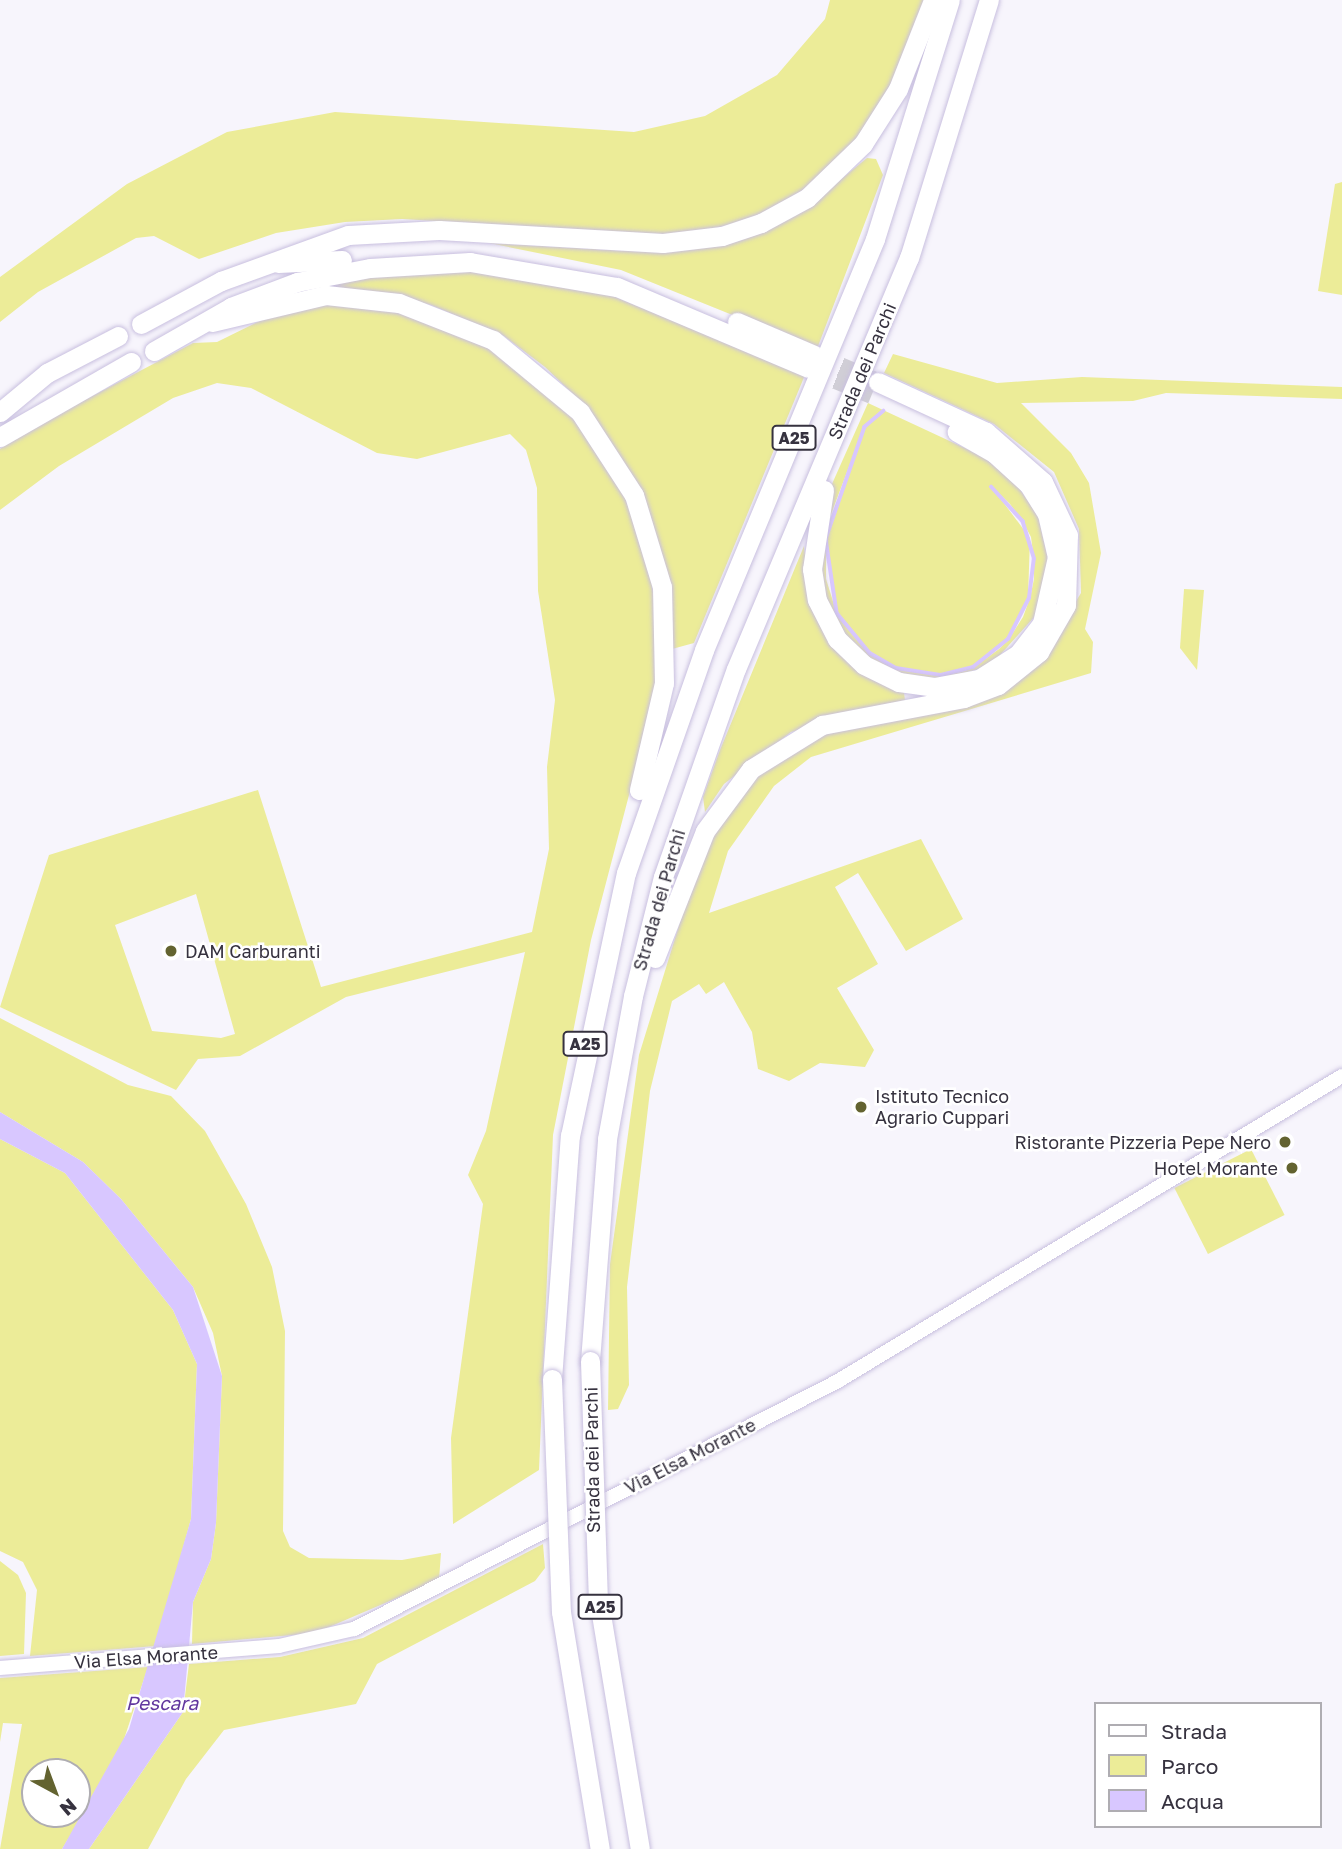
<!DOCTYPE html>
<style>
body{margin:0}
#map{position:relative;width:1342px;height:1849px;overflow:hidden;background:#f7f5fc;font-family:"Golos Text",sans-serif}
div>[style]{position:absolute}
.green>*{inset:0;background:#ecec98;transform-origin:0 0}
.water>*{inset:0;background:#d8c7ff}
.stream>*{height:3.5px;margin:-1.75px;padding:0 1.75px;transform-origin:1.75px;border-radius:1.75px;background:#d8c7ff}
.motorway-tunnel>*{height:19px;margin-top:-9.5px;transform-origin:0;background:repeating-linear-gradient(90deg,#d0ced6 0 19px,transparent 0 29px)}
.roads{filter:drop-shadow(0 0 2px #c8bfdf) drop-shadow(0 0 2px #c8bfdf)}
.secondary>*{height:14px;margin:-7px;padding:0 7px;transform-origin:7px;border-radius:7px;background:#fff}
.motorway>*{height:19px;margin:-9.5px;padding:0 9.5px;transform-origin:9.5px;border-radius:9.5px;background:#fff}
.bridges{filter:drop-shadow(0 0 2px #c8bfdf) drop-shadow(0 0 2px #c8bfdf)}
.motorway-bridge>*{height:19px;margin:-9.5px;padding:0 9.5px;transform-origin:9.5px;border-radius:9.5px;background:#fff}
.dots>*{width:19px;height:19px;translate:-50% -50%;box-sizing:border-box;border:4px solid #fff;border-radius:50%}
span{translate:-50% -50%;white-space:nowrap;text-align:center;line-height:1.15;-webkit-text-stroke:5px #fff;paint-order:stroke}
.shield-label span{padding:2px 5px;background:#fff;border:2px solid;border-radius:5px;-webkit-text-stroke-width:0}
.shield-label{font-size:16px;color:#36323f;font-weight:700}
.street-label{font-size:18px;color:#36323f}
.poi-label{font-size:18px;color:#36323f}
.left{translate:0 -50%;text-align:left}
.right{translate:-100% -50%;text-align:right}
.water-label{font-size:19px;color:#61379e;font-style:italic}
.legend{position:absolute;left:1094px;top:1702px;width:228px;height:126px;box-sizing:border-box;background:#fff;border:2px solid #afadb2;margin:0;padding:9px 12px;list-style:none;font-size:21px;color:#36323f}
.legend li{display:flex;align-items:center;gap:14px;height:35px}
.legend b{width:35px;border:2px solid #afadb2}
.north{position:absolute;left:21px;top:1758px;width:70px;height:70px;box-sizing:border-box;background:#fff;border:2px solid #afadb2;border-radius:50%;rotate:139deg;font-size:19px;font-weight:700;line-height:28px;text-align:center;color:#36323f}
.north::after{content:'';display:block;margin:auto;width:24px;height:32px;background:#636330;clip-path:polygon(50% 0,100% 100%,50% 72%,0 100%)}
</style>
<div id="map">
<div class="green">
<div style="clip-path:polygon(830px 0,924px 0,881px 109px,822px 178px,760px 217px,684px 236px,402px 219px,345px 222px,276px 233px,199px 259px,154px 236px,136px 238px,38px 292px,0 322px,0 277px,127px 184px,227px 132px,335px 112px,634px 132px,705px 116px,777px 75px,825px 19px)"></div>
<div style="clip-path:polygon(867px 158px,876px 159px,883px 175px,817px 349px,621px 270px,489px 243px,627px 251px,719px 245px,801px 212px)"></div>
<div style="clip-path:polygon(1342px 182px,1342px 295px,1318px 291px,1335px 184px)"></div>
<div style="clip-path:polygon(461px 269px,603px 292px,805px 375px,694px 643px,672px 649px,662px 557px,574px 395px,545px 367px,504px 336px,431px 305px,399px 297px,294px 294px,335px 281px)"></div>
<div style="clip-path:polygon(evenodd,320px 303px,403px 311px,489px 347px,564px 406px,620px 484px,650px 566px,660px 655px,650px 715px,591px 940px,553px 1135px,539px 1470px,453px 1524px,451px 1438px,483px 1204px,468px 1175px,486px 1131px,525px 952px,346px 997px,240px 1056px,198px 1059px,176px 1090px,0 1007px,49px 855px,258px 790px,321px 987px,532px 932px,549px 849px,547px 767px,555px 700px,538px 591px,537px 488px,526px 450px,510px 434px,417px 459px,377px 453px,251px 388px,217px 383px,173px 398px,59px 466px,0 510px,0 449px,28px 430px,193px 343px,217px 342px,278px 312px,320px 303px,196px 894px,235px 1034px,221px 1038px,152px 1031px,115px 925px,196px 894px)"></div>
<div style="clip-path:polygon(893px 354px,997px 383px,1082px 377px,1342px 387px,1342px 399px,1166px 393px,1133px 401px,1021px 403px,1071px 453px,1089px 483px,1101px 553px,1085px 629px,1093px 642px,1091px 673px,811px 757px,774px 786px,728px 851px,709px 913px,921px 839px,963px 919px,906px 951px,858px 873px,835px 887px,878px 964px,837px 988px,874px 1050px,865px 1067px,820px 1063px,789px 1081px,758px 1069px,752px 1032px,724px 982px,706px 994px,699px 984px,672px 1001px,650px 1091px,627px 1287px,629px 1385px,618px 1409px,608px 1410px,610px 1264px,639px 1055px,702px 851px,766px 765px,805px 739px,1038px 663px,1081px 593px,1079px 529px,1054px 472px,994px 424px,884px 373px)"></div>
<div style="clip-path:polygon(evenodd,868px 403px,984px 457px,1019px 488px,1038px 516px,1048px 559px,1037px 614px,990px 666px,933px 681px,881px 669px,832px 621px,816px 570px,828px 493px,868px 403px,884px 410px,865px 428px,827px 539px,837px 614px,826px 579px,826px 538px,830px 517px,864px 427px,884px 410px,868px 403px,991px 486px,1010px 504px,1023px 522px,1031px 537px,1034px 560px,1034px 579px,1030px 598px,1023px 617px,1009px 639px,999px 649px,973px 668px,961px 672px,943px 675px,973px 666px,1008px 638px,1028px 598px,1030px 538px,991px 486px)"></div>
<div style="clip-path:polygon(804px 546px,810px 600px,904px 692px,905px 701px,791px 732px,724px 784px,705px 812px,703px 797px,720px 750px)"></div>
<div style="clip-path:polygon(1184px 589px,1204px 590px,1197px 670px,1180px 648px)"></div>
<div style="clip-path:polygon(0 1018px,128px 1085px,171px 1096px,205px 1131px,246px 1204px,272px 1267px,285px 1331px,283px 1531px,290px 1547px,309px 1558px,402px 1560px,441px 1553px,439px 1580px,315px 1633px,192px 1644px,193px 1602px,211px 1559px,216px 1523px,222px 1376px,213px 1333px,193px 1287px,121px 1199px,83px 1162px,0 1112px)"></div>
<div style="clip-path:polygon(0 1139px,65px 1173px,173px 1310px,197px 1364px,191px 1519px,156px 1646px,30px 1656px,37px 1590px,23px 1562px,0 1551px)"></div>
<div style="left:1251px;top:1149px;width:74px;height:86px;rotate:63deg"></div>
<div style="clip-path:polygon(543px 1544px,545px 1568px,535px 1581px,377px 1664px,356px 1704px,224px 1730px,186px 1779px,148px 1849px,89px 1849px,183px 1712px,189px 1664px,280px 1657px,363px 1638px)"></div>
<div style="clip-path:polygon(0 1561px,18px 1575px,26px 1593px,24px 1654px,0 1656px)"></div>
<div style="clip-path:polygon(evenodd,148px 1667px,117px 1760px,62px 1849px,0 1849px,22px 1724px,3px 1723px,0 1742px,0 1678px,148px 1667px,35px 1772px,77px 1772px,77px 1814px,35px 1814px,35px 1772px)"></div>
</div>
<div class="water">
<div style="clip-path:polygon(0 1112px,83px 1162px,121px 1199px,193px 1287px,222px 1376px,216px 1523px,211px 1559px,193px 1602px,183px 1712px,89px 1849px,62px 1849px,129px 1729px,191px 1519px,197px 1364px,173px 1310px,65px 1173px,0 1139px)"></div>
</div>
<div class="stream">
<div style="left:884px;top:411px;width:25px;rotate:140deg"></div>
<div style="left:865px;top:427px;width:119px;rotate:109.2deg"></div>
<div style="left:826px;top:539px;width:75px;rotate:81.5deg"></div>
<div style="left:837px;top:613px;width:52px;rotate:50.5deg"></div>
<div style="left:870px;top:653px;width:30px;rotate:30deg"></div>
<div style="left:896px;top:668px;width:46px;rotate:8.8deg"></div>
<div style="left:941px;top:675px;width:33px;rotate:-14deg"></div>
<div style="left:973px;top:667px;width:45px;rotate:-38.7deg"></div>
<div style="left:1008px;top:639px;width:46px;rotate:-62.9deg"></div>
<div style="left:1029px;top:598px;width:39px;rotate:-83deg"></div>
<div style="left:1034px;top:559px;width:39px;rotate:-107deg"></div>
<div style="left:1023px;top:522px;width:47px;rotate:-132.4deg"></div>
</div>
<div class="motorway-tunnel">
<div style="left:814px;top:355px;width:64px;rotate:23deg"></div>
<div style="left:809px;top:368px;width:68px;rotate:22.4deg"></div>
</div>
<div class="roads">
<div class="secondary">
<div style="left:0;top:1668px;width:280px;rotate:-4.5deg"></div>
<div style="left:279px;top:1646px;width:77px;rotate:-12.8deg"></div>
<div style="left:354px;top:1629px;width:544px;rotate:-27.13deg"></div>
<div style="left:838px;top:1381px;width:589px;rotate:-31.18deg"></div>
</div>
<div class="motorway">
<div style="left:278px;top:263px;width:64px;rotate:-2.7deg"></div>
<div style="left:212px;top:322px;width:117px;rotate:-13.3deg"></div>
<div style="left:326px;top:295px;width:73px;rotate:6.3deg"></div>
<div style="left:399px;top:303px;width:101px;rotate:21.5deg"></div>
<div style="left:493px;top:340px;width:113px;rotate:39.6deg"></div>
<div style="left:580px;top:412px;width:99px;rotate:57deg"></div>
<div style="left:634px;top:495px;width:96px;rotate:73.1deg"></div>
<div style="left:662px;top:587px;width:96px;rotate:88.8deg"></div>
<div style="left:664px;top:683px;width:110px;rotate:103.2deg"></div>
<div style="left:737px;top:322px;width:84px;rotate:23.2deg"></div>
<div style="left:141px;top:324px;width:91px;rotate:-28.3deg"></div>
<div style="left:221px;top:281px;width:135px;rotate:-19.9deg"></div>
<div style="left:348px;top:235px;width:91px;rotate:-3.1deg"></div>
<div style="left:439px;top:230px;width:224px;rotate:3.3deg"></div>
<div style="left:663px;top:243px;width:59px;rotate:-6.8deg"></div>
<div style="left:722px;top:236px;width:41px;rotate:-18.4deg"></div>
<div style="left:761px;top:223px;width:52px;rotate:-28.5deg"></div>
<div style="left:807px;top:198px;width:78px;rotate:-44deg"></div>
<div style="left:863px;top:144px;width:65px;rotate:-57.5deg"></div>
<div style="left:898px;top:89px;width:96px;rotate:-68.5deg"></div>
<div style="left:154px;top:351px;width:89px;rotate:-29.7deg"></div>
<div style="left:231px;top:307px;width:71px;rotate:-20.7deg"></div>
<div style="left:297px;top:282px;width:74px;rotate:-10.9deg"></div>
<div style="left:370px;top:268px;width:100px;rotate:-3.4deg"></div>
<div style="left:470px;top:262px;width:149px;rotate:9.7deg"></div>
<div style="left:617px;top:287px;width:208px;rotate:22.9deg"></div>
<div style="left:0;top:412px;width:61px;rotate:-39.7deg"></div>
<div style="left:47px;top:373px;width:80px;rotate:-27.5deg"></div>
<div style="left:0;top:437px;width:151px;rotate:-29.8deg"></div>
<div style="left:824px;top:490px;width:80px;rotate:98.6deg"></div>
<div style="left:812px;top:569px;width:31px;rotate:81deg"></div>
<div style="left:817px;top:600px;width:44px;rotate:62.9deg"></div>
<div style="left:837px;top:639px;width:37px;rotate:44deg"></div>
<div style="left:864px;top:665px;width:39px;rotate:26deg"></div>
<div style="left:899px;top:682px;width:35px;rotate:8deg"></div>
<div style="left:934px;top:687px;width:46px;rotate:-10.1deg"></div>
<div style="left:979px;top:679px;width:46px;rotate:-32.7deg"></div>
<div style="left:1018px;top:654px;width:39px;rotate:-52deg"></div>
<div style="left:1042px;top:623px;width:68px;rotate:-77.2deg"></div>
<div style="left:1057px;top:557px;width:44px;rotate:-103.1deg"></div>
<div style="left:1047px;top:514px;width:36px;rotate:-122deg"></div>
<div style="left:1028px;top:484px;width:46px;rotate:-137.6deg"></div>
<div style="left:994px;top:453px;width:43px;rotate:-150.4deg"></div>
<div style="left:655px;top:958px;width:136px;rotate:-68.5deg"></div>
<div style="left:705px;top:831px;width:77px;rotate:-53.4deg"></div>
<div style="left:751px;top:769px;width:84px;rotate:-31.8deg"></div>
<div style="left:822px;top:725px;width:145px;rotate:-10.8deg"></div>
<div style="left:964px;top:698px;width:36px;rotate:-21deg"></div>
<div style="left:998px;top:685px;width:53px;rotate:-38.8deg"></div>
<div style="left:1039px;top:652px;width:54px;rotate:-60.1deg"></div>
<div style="left:1066px;top:605px;width:70px;rotate:-88.4deg"></div>
<div style="left:1068px;top:535px;width:59px;rotate:-115.3deg"></div>
<div style="left:1043px;top:482px;width:76px;rotate:-138.7deg"></div>
<div style="left:986px;top:432px;width:119px;rotate:-155.2deg"></div>
<div style="left:590px;top:1361px;width:223px;rotate:-85.6deg"></div>
<div style="left:607px;top:1139px;width:145px;rotate:-79.7deg"></div>
<div style="left:633px;top:996px;width:123px;rotate:-75.9deg"></div>
<div style="left:663px;top:877px;width:220px;rotate:-70.7deg"></div>
<div style="left:736px;top:669px;width:446px;rotate:-67.2deg"></div>
<div style="left:909px;top:258px;width:270px;rotate:-72.8deg"></div>
<div style="left:552px;top:1379px;width:244px;rotate:-85.8deg"></div>
<div style="left:570px;top:1136px;width:269px;rotate:-78deg"></div>
<div style="left:626px;top:873px;width:236px;rotate:-70.7deg"></div>
<div style="left:704px;top:650px;width:445px;rotate:-67.4deg"></div>
<div style="left:875px;top:239px;width:250px;rotate:-72.6deg"></div>
</div>
</div>
<div class="bridges">
<div class="motorway-bridge">
<div style="left:590px;top:1361px;width:235px;rotate:88.1deg"></div>
<div style="left:598px;top:1596px;width:256px;rotate:80.6deg"></div>
<div style="left:552px;top:1379px;width:233px;rotate:87.8deg"></div>
<div style="left:561px;top:1612px;width:240px;rotate:80.7deg"></div>
</div>
</div>
<div class="dots">
<div style="left:171px;top:951px;background:#636330"></div>
<div style="left:861px;top:1107px;background:#636330"></div>
<div style="left:1285px;top:1142px;background:#636330"></div>
<div style="left:1292px;top:1168px;background:#636330"></div>
</div>
<div class="shield-label">
<span style="left:794px;top:438px">A25</span>
<span style="left:585px;top:1044px">A25</span>
<span style="left:600px;top:1607px">A25</span>
</div>
<div class="street-label">
<span style="left:862px;top:371px;rotate:-67deg">Strada dei Parchi</span>
<span style="left:659px;top:900px;rotate:-74deg">Strada dei Parchi</span>
<span style="left:690px;top:1456px;rotate:-27deg">Via Elsa Morante</span>
<span style="left:592px;top:1460px;rotate:-91deg">Strada dei Parchi</span>
<span style="left:146px;top:1657px;rotate:-4deg">Via Elsa Morante</span>
</div>
<div class="poi-label">
<span class="left" style="left:185px;top:951px">DAM Carburanti</span>
<span class="left" style="left:875px;top:1107px">Istituto Tecnico<br>Agrario Cuppari</span>
<span class="right" style="left:1271px;top:1142px">Ristorante Pizzeria Pepe Nero</span>
<span class="right" style="left:1278px;top:1168px">Hotel Morante</span>
</div>
<div class="water-label">
<span style="left:162px;top:1703px">Pescara</span>
</div>
<ul class="legend">
<li><b style="height:9px;background:#fff"></b>Strada</li>
<li><b style="height:19px;background:#ecec98"></b>Parco</li>
<li><b style="height:19px;background:#d8c7ff"></b>Acqua</li>
</ul>
<div class="north">N</div>
</div>
